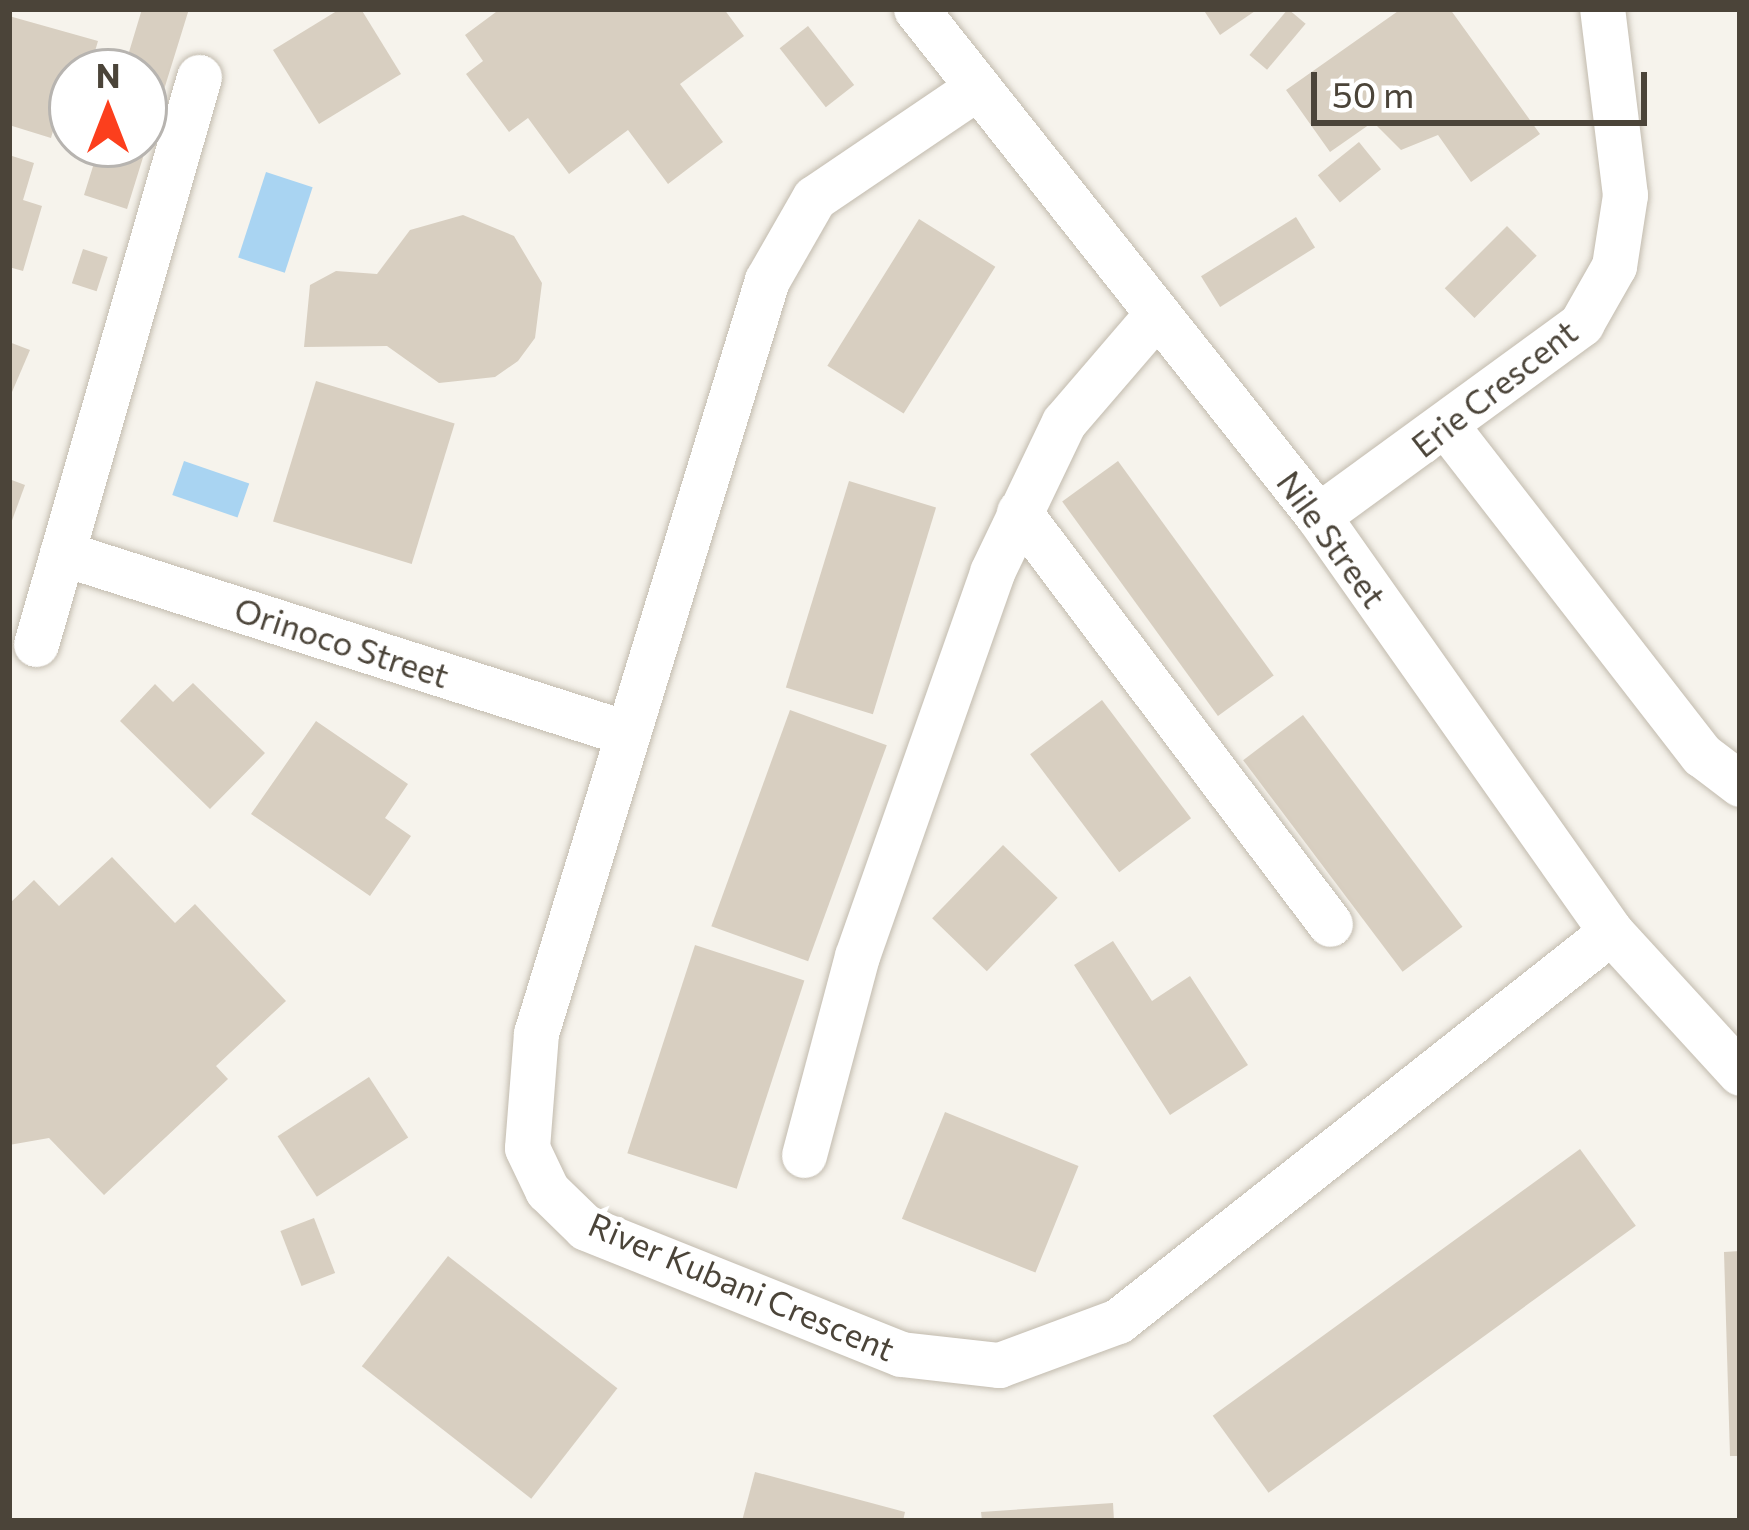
<!DOCTYPE html>
<style>
body{margin:0}
#map{position:relative;width:1749px;height:1530px;overflow:hidden;background:#f6f3ec;font-family:Commissioner,sans-serif}
div>[style]{position:absolute}
.water>*{inset:0;background:#a9d4f2;transform-origin:0 0}
.building>*{inset:0;background:#d8cfc1;transform-origin:0 0}
.roads{filter:drop-shadow(0 0 3px #c2bbae) drop-shadow(0 0 3px #c2bbae)}
.minor>*{height:45px;margin:-22.5px;padding:0 22.5px;transform-origin:22.5px;border-radius:22.5px;background:#fff}
span{translate:-50% -50%;white-space:nowrap;text-align:center;line-height:1.15;-webkit-text-stroke:10px #fff;paint-order:stroke}
.street-label{font-size:33px;color:#4b4439}
.frame{position:absolute;inset:0;border:12px solid #4b4439;pointer-events:none}
.north{position:absolute;left:48px;top:48px;width:120px;height:120px;box-sizing:border-box;background:#fff;border:3px solid #b7b4b0;border-radius:50%;rotate:0deg;font-size:33px;font-weight:700;line-height:48px;text-align:center;color:#4b4439}
.north::after{content:'';display:block;margin:auto;width:42px;height:54px;background:#fc3f1d;clip-path:polygon(50% 0,100% 100%,50% 72%,0 100%)}
.scale{position:absolute;left:1311px;top:72px;width:336px;height:54px;box-sizing:border-box;border:6px solid #4b4439;border-top:0;padding-left:15px;font-size:36px;line-height:42px;white-space:nowrap;color:#4b4439;-webkit-text-stroke:9px #fff;paint-order:stroke}
</style>
<div id="map">
<div class="water">
<div style="left:266px;top:172px;width:49px;height:90px;rotate:18deg"></div>
<div style="left:184px;top:461px;width:69px;height:36px;rotate:19deg"></div>
</div>
<div class="building">
<div style="clip-path:polygon(142px 9px,189px 9px,127px 209px,84px 195px,100px 144px,144px 144px,144px 72px,123px 72px)"></div>
<div style="clip-path:polygon(340px 9px,361px 9px,401px 74px,319px 124px,273px 50px)"></div>
<div style="clip-path:polygon(500px 9px,724px 9px,744px 36px,680px 84px,723px 142px,668px 184px,628px 130px,569px 174px,528px 118px,509px 132px,466px 74px,483px 61px,465px 35px)"></div>
<div style="clip-path:polygon(1203px 9px,1258px 9px,1220px 35px)"></div>
<div style="left:1288px;top:9px;width:23px;height:60px;rotate:40deg"></div>
<div style="clip-path:polygon(1401px 9px,1450px 9px,1540px 134px,1471px 182px,1438px 135px,1401px 150px,1373px 122px,1330px 152px,1286px 90px)"></div>
<div style="clip-path:polygon(9px 16px,98px 41px,89px 72px,72px 72px,72px 106px,61px 103px,51px 138px,9px 125px)"></div>
<div style="left:808px;top:26px;width:75px;height:36px;rotate:52deg"></div>
<div style="left:1359px;top:142px;width:35px;height:53px;rotate:51deg"></div>
<div style="clip-path:polygon(9px 155px,34px 163px,23px 200px,42px 206px,23px 271px,9px 267px)"></div>
<div style="clip-path:polygon(463px 215px,514px 236px,542px 283px,535px 338px,518px 361px,495px 377px,439px 383px,387px 346px,304px 347px,310px 285px,336px 271px,377px 274px,410px 230px)"></div>
<div style="left:1296px;top:217px;width:36px;height:112px;rotate:58deg"></div>
<div style="left:919px;top:219px;width:90px;height:173px;rotate:32deg"></div>
<div style="left:1507px;top:226px;width:42px;height:88px;rotate:45deg"></div>
<div style="left:83px;top:249px;width:26px;height:36px;rotate:18deg"></div>
<div style="clip-path:polygon(9px 342px,30px 350px,9px 399px)"></div>
<div style="left:316px;top:381px;width:145px;height:147px;rotate:17deg"></div>
<div style="left:1118px;top:461px;width:265px;height:69px;rotate:54deg"></div>
<div style="clip-path:polygon(9px 479px,25px 485px,10px 526px,9px 526px)"></div>
<div style="left:849px;top:481px;width:91px;height:216px;rotate:17deg"></div>
<div style="clip-path:polygon(193px 683px,265px 753px,210px 809px,120px 721px,155px 684px,173px 702px)"></div>
<div style="left:1102px;top:700px;width:148px;height:90px;rotate:53deg"></div>
<div style="left:790px;top:710px;width:103px;height:230px;rotate:20deg"></div>
<div style="left:1303px;top:715px;width:265px;height:75px;rotate:53deg"></div>
<div style="clip-path:polygon(316px 721px,408px 784px,385px 818px,411px 836px,370px 896px,251px 814px)"></div>
<div style="left:1003px;top:845px;width:76px;height:102px;rotate:44deg"></div>
<div style="clip-path:polygon(112px 857px,175px 923px,195px 904px,286px 1001px,216px 1066px,228px 1079px,104px 1195px,49px 1138px,9px 1145px,9px 904px,34px 880px,59px 906px)"></div>
<div style="clip-path:polygon(1113px 941px,1152px 1001px,1190px 976px,1248px 1065px,1170px 1115px,1074px 965px)"></div>
<div style="left:695px;top:945px;width:115px;height:219px;rotate:18deg"></div>
<div style="left:369px;top:1077px;width:72px;height:109px;rotate:57deg"></div>
<div style="left:945px;top:1112px;width:144px;height:115px;rotate:22deg"></div>
<div style="left:1580px;top:1149px;width:95px;height:454px;rotate:54deg"></div>
<div style="left:314px;top:1218px;width:59px;height:36px;rotate:69deg"></div>
<div style="clip-path:polygon(1740px 1251px,1740px 1456px,1730px 1456px,1724px 1252px)"></div>
<div style="left:448px;top:1256px;width:215px;height:140px;rotate:38deg"></div>
<div style="clip-path:polygon(755px 1472px,905px 1512px,903px 1521px,742px 1521px)"></div>
<div style="clip-path:polygon(1113px 1503px,1114px 1521px,982px 1521px,981px 1512px)"></div>
</div>
<div class="roads">
<div class="minor">
<div style="left:916px;top:9px;width:647px;rotate:51.59deg"></div>
<div style="left:1318px;top:516px;width:509px;rotate:54.84deg"></div>
<div style="left:1611px;top:932px;width:191px;rotate:47.5deg"></div>
<div style="left:975px;top:89px;width:194px;rotate:145.9deg"></div>
<div style="left:814px;top:198px;width:95px;rotate:119.8deg"></div>
<div style="left:767px;top:280px;width:788px;rotate:107.05deg"></div>
<div style="left:536px;top:1033px;width:115px;rotate:94.5deg"></div>
<div style="left:527px;top:1148px;width:47px;rotate:64.5deg"></div>
<div style="left:547px;top:1190px;width:54px;rotate:44.3deg"></div>
<div style="left:586px;top:1228px;width:339px;rotate:21.8deg"></div>
<div style="left:901px;top:1354px;width:99px;rotate:6.4deg"></div>
<div style="left:999px;top:1365px;width:127px;rotate:-20.3deg"></div>
<div style="left:1118px;top:1321px;width:628px;rotate:-38.28deg"></div>
<div style="left:1448px;top:428px;width:414px;rotate:52.2deg"></div>
<div style="left:1702px;top:755px;width:48px;rotate:37.3deg"></div>
<div style="left:1019px;top:512px;width:516px;rotate:52.95deg"></div>
<div style="left:1318px;top:516px;width:326px;rotate:-36.1deg"></div>
<div style="left:1581px;top:324px;width:67px;rotate:-60.4deg"></div>
<div style="left:1614px;top:266px;width:72px;rotate:-81.2deg"></div>
<div style="left:1625px;top:195px;width:187px;rotate:-97deg"></div>
<div style="left:62px;top:553px;width:589px;rotate:17.7deg"></div>
<div style="left:36px;top:644px;width:590px;rotate:-73.96deg"></div>
<div style="left:804px;top:1155px;width:206px;rotate:-75.1deg"></div>
<div style="left:857px;top:956px;width:407px;rotate:-70.6deg"></div>
<div style="left:992px;top:572px;width:166px;rotate:-64.4deg"></div>
<div style="left:1064px;top:422px;width:141px;rotate:-49.3deg"></div>
</div>
</div>
<div class="street-label">
<span style="left:1494px;top:388px;rotate:-38deg">Erie Crescent</span>
<span style="left:1332px;top:539px;rotate:54deg">Nile Street</span>
<span style="left:342px;top:642px;rotate:18deg">Orinoco Street</span>
<span style="left:742px;top:1286px;rotate:23deg">River Kubani Crescent</span>
</div>
<div class="frame"></div>
<div class="north">N</div>
<div class="scale">50 m</div>
</div>
